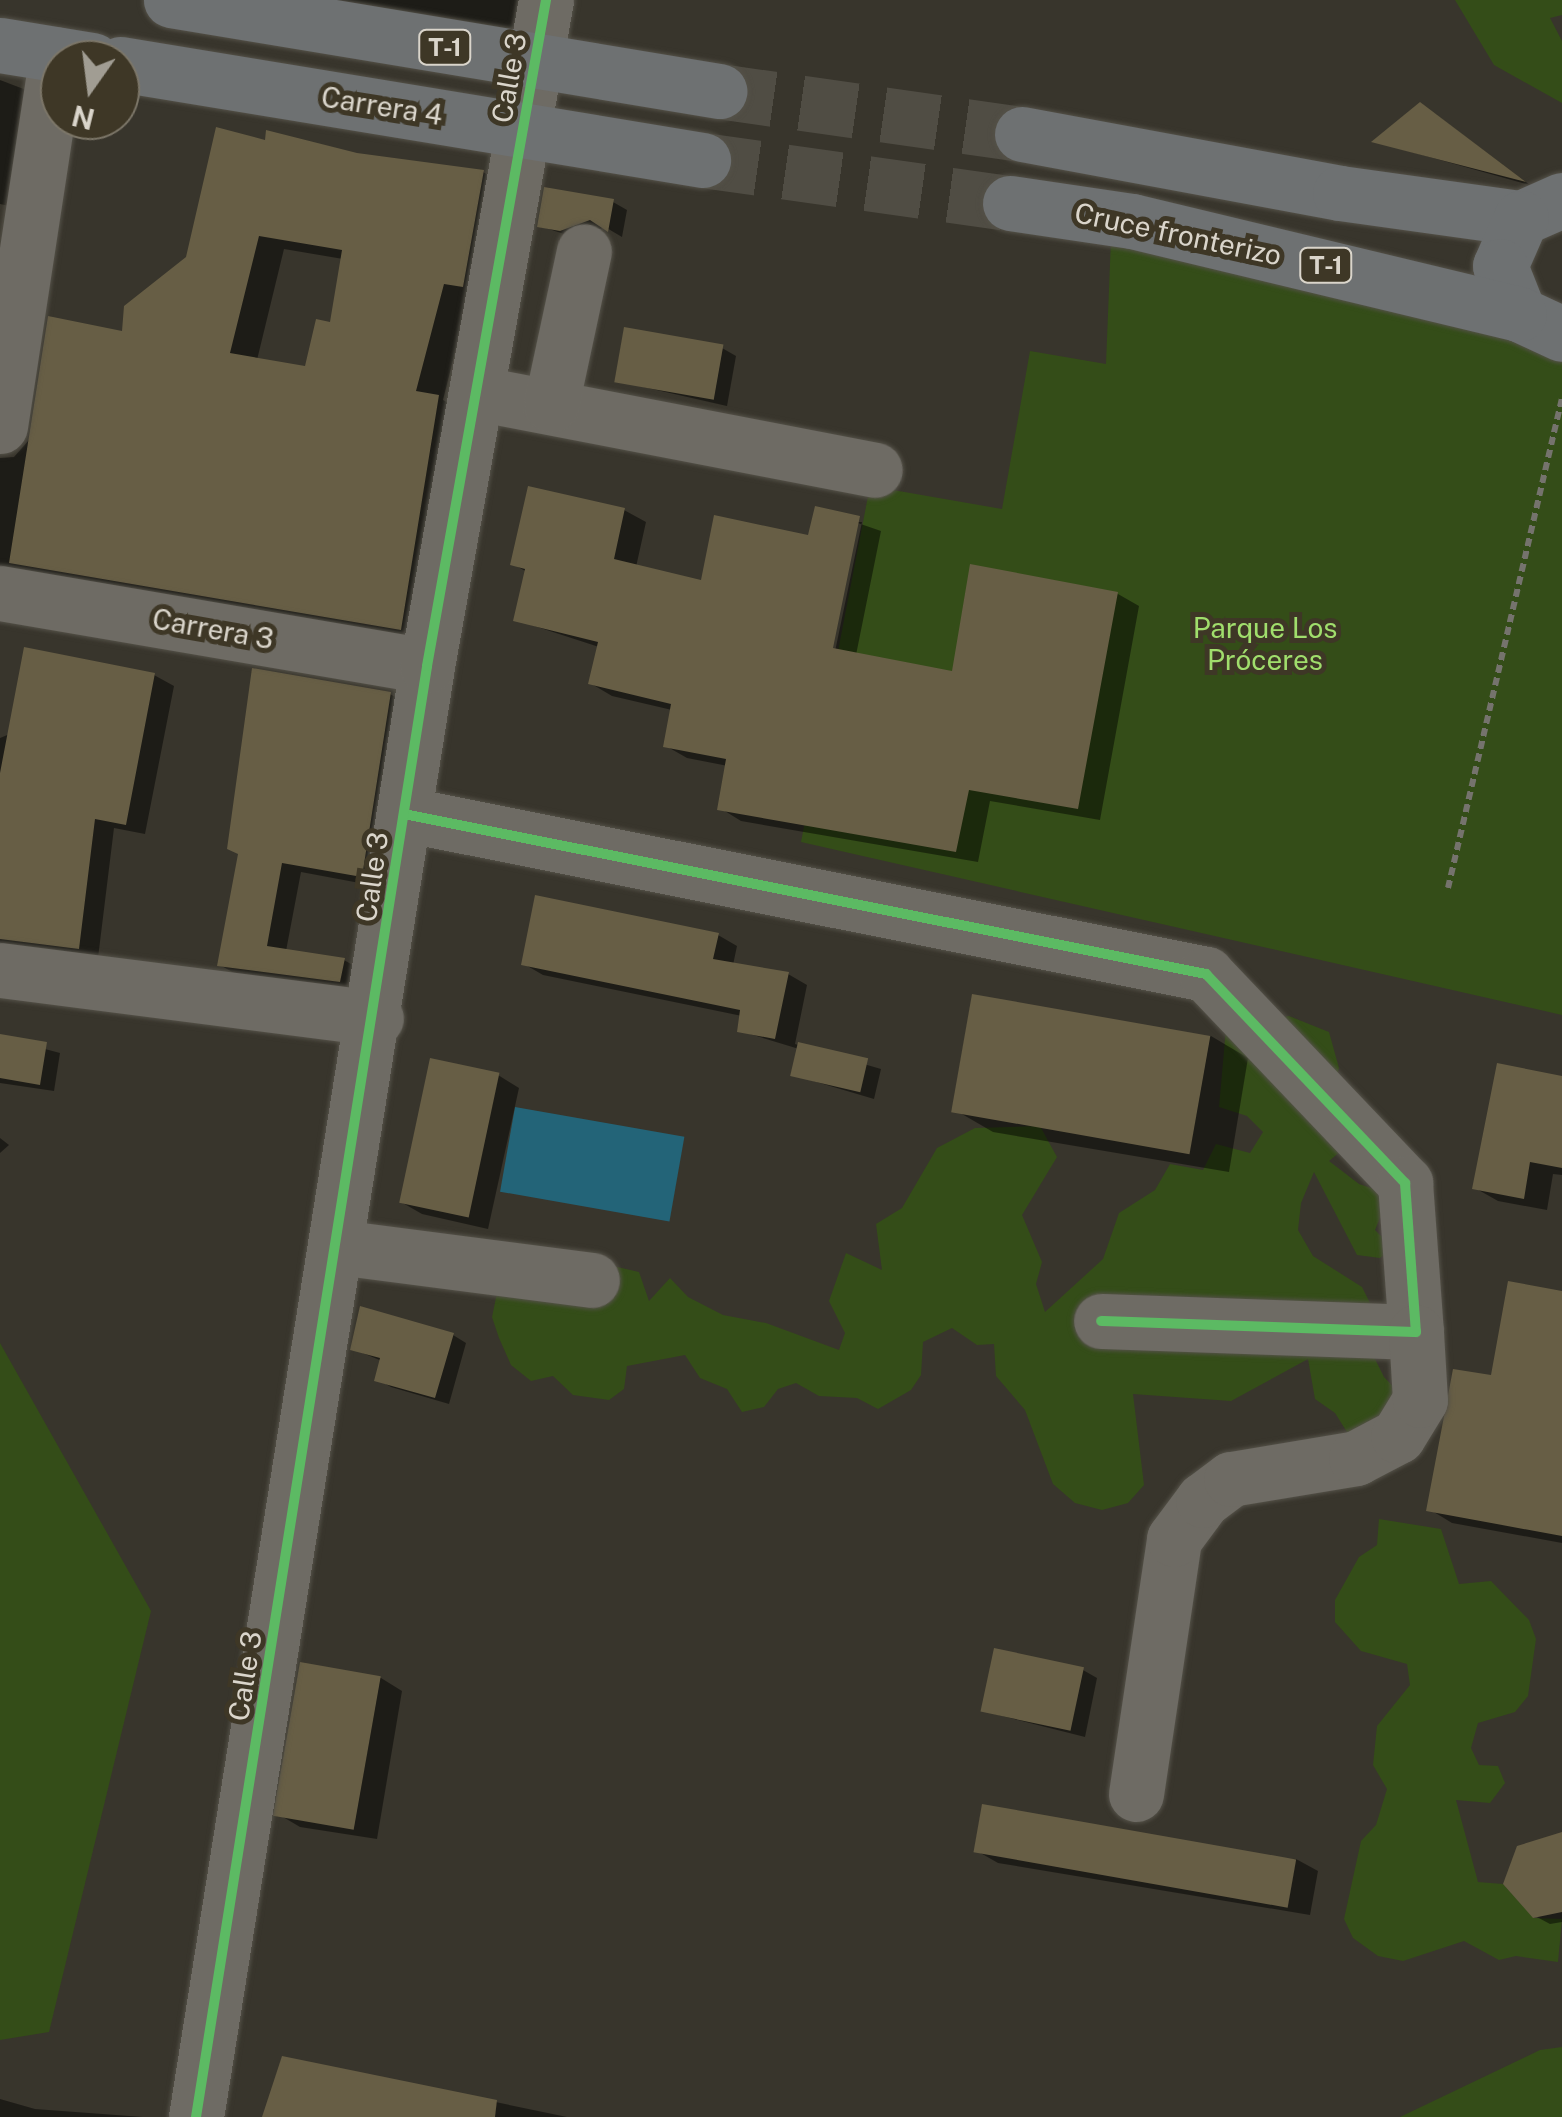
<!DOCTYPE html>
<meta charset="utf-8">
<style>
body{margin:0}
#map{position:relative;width:1562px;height:2117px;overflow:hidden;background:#38352c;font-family:"Public Sans",sans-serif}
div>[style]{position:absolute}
.green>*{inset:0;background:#344d18}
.water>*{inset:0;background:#236478;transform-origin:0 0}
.shadow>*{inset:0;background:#0007}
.building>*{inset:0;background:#675e45;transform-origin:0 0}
.highway-tunnel>*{height:55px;margin-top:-27.5px;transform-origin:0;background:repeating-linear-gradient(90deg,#504d44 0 55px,transparent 0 83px)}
.path>*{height:6px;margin-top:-3px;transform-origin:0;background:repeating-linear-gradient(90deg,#75736d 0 8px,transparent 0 13px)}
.roads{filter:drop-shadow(0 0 2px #545148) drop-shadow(0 0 2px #545148)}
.minor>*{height:55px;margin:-27.5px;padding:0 27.5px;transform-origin:27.5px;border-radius:27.5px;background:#6e6b64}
.highway>*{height:55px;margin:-27.5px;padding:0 27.5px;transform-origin:27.5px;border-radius:27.5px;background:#6e7172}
.cycleway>*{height:10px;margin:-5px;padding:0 5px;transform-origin:5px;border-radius:5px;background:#5cba63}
span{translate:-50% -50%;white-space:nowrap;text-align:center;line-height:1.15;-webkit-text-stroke:10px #3e3726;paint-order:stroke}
.shield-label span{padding:2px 8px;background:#3e3726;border:2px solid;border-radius:8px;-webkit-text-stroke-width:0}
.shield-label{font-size:25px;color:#dad5cb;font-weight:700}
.street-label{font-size:28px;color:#dad5cb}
.park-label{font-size:28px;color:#a0de6c}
.north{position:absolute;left:40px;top:40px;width:100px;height:100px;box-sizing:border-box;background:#3e3726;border:2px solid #7c7668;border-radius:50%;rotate:194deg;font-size:28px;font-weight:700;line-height:40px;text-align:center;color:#dad5cb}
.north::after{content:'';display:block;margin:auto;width:35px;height:45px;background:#a19d93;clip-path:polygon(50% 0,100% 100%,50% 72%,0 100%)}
</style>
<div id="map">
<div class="green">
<div style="clip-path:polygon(1455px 0,1562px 0,1562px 15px,1550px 18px,1562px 41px,1562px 103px,1494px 65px)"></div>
<div style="clip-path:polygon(1111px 239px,1562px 345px,1562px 1015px,801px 842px,870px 486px,1002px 509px,1030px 351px,1106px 364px)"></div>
<div style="clip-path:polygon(1289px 1016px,1329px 1032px,1339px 1068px,1333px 1091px,1341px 1151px,1329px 1161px,1359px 1184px,1390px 1194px,1375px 1230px,1393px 1248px,1380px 1258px,1357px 1255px,1314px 1172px,1301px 1203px,1298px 1230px,1313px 1256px,1362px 1287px,1372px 1307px,1365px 1339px,1384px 1377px,1409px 1403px,1352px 1440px,1335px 1413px,1315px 1399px,1308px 1359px,1231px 1401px,1133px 1394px,1144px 1485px,1128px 1503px,1102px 1510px,1075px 1503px,1053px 1484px,1025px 1410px,996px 1376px,994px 1344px,977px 1345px,952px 1328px,923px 1342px,921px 1375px,911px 1390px,878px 1409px,857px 1398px,819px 1396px,796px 1383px,778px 1389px,764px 1407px,742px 1412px,727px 1389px,700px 1378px,685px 1355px,627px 1366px,624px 1389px,609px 1400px,573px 1395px,553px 1376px,531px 1381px,511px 1365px,499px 1338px,492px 1317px,497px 1293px,521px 1289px,551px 1303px,593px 1297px,613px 1266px,639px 1272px,649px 1301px,670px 1278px,688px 1297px,723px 1315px,766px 1323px,839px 1350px,845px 1333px,829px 1301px,846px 1253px,882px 1270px,876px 1224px,902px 1208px,937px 1148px,975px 1128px,1040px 1126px,1057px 1157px,1022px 1215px,1042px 1262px,1036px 1284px,1045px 1312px,1103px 1259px,1119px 1213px,1155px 1190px,1170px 1164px,1203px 1170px,1216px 1144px,1250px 1153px,1263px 1132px,1247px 1116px,1219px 1107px,1226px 1028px)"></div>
<div style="clip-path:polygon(0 1343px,151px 1611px,49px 2032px,0 2040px)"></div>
<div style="clip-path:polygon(1379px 1519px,1441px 1529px,1459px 1584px,1491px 1581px,1529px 1620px,1536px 1639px,1528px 1696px,1515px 1712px,1478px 1723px,1471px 1748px,1479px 1765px,1498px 1766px,1505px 1783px,1490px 1803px,1456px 1800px,1478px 1882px,1503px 1884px,1534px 1918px,1562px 1919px,1558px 1962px,1516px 1956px,1499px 1960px,1464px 1941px,1403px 1961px,1378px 1956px,1353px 1938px,1344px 1919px,1361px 1841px,1376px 1825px,1387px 1789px,1373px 1765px,1377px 1726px,1410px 1685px,1407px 1664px,1361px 1651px,1335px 1622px,1335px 1600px,1359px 1557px,1377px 1545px)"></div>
<div style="clip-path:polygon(1562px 2047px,1562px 2117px,1400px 2117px,1540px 2050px)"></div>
</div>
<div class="water">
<div style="left:515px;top:1107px;width:172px;height:86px;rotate:10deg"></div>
</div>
<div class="shadow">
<div style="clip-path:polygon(315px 0,534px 0,530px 36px)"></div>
<div style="clip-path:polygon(0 80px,42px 96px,24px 209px,0 204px)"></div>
<div style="clip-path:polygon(1434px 113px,1530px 185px,1376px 142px)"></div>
<div style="clip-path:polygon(evenodd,267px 143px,483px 172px,508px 187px,469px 297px,443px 400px,463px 412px,426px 643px,0 579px,0 458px,14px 457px,188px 259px,267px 143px,284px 249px,343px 259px,332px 325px,307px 369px,257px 360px,284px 249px)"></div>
<div style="clip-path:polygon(613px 202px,627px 210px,622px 237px,605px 227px,576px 238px,540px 226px)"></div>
<div style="clip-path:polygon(722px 348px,736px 356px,727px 406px,617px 381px)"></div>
<div style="clip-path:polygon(evenodd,817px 509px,881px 531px,856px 655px,954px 674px,1118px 594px,1139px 606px,1100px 820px,990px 801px,978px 862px,741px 821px,720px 808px,728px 766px,687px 758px,666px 746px,672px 710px,612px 696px,590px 683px,599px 647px,516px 620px,527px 572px,513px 564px,624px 510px,646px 522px,636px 567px,703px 583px,810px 538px,817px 509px,857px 522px,862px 522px,833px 661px,828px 660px,857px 522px)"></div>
<div style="clip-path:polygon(154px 675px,174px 686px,145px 834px,114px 828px,98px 958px,0 958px,0 738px)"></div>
<div style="clip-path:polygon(390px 694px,409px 705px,381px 887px,301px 872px,286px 951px,344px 960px,363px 971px,360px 991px,239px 976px,220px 965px,241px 854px)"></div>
<div style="clip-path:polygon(718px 935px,737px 946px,733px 965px,788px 974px,807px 985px,795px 1044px,881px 1069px,874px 1099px,793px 1075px,799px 1049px,740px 1031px,742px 1016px,543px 975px,524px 964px)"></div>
<div style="clip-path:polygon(1211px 1036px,1248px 1058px,1229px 1172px,993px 1132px,955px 1110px)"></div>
<div style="clip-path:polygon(0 1037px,60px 1053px,54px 1091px,0 1083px)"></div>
<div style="clip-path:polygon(498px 1075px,519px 1088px,488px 1229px,422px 1214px,401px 1202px)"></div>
<div style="clip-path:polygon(1562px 1077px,1562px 1175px,1553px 1174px,1547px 1210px,1498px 1201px,1475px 1188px)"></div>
<div style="clip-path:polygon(0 1138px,9px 1145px,0 1153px)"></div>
<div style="clip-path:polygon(1562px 1294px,1562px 1543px,1452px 1523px,1429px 1509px,1493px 1378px)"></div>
<div style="clip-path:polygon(453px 1335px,466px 1343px,449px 1404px,391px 1387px,377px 1379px,382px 1361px,353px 1349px)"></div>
<div style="clip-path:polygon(302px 1665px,381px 1678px,402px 1691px,377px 1839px,300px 1827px,278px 1814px)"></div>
<div style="clip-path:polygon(1083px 1670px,1097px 1678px,1085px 1737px,983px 1711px)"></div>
<div style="clip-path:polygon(1562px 1839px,1562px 1922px,1550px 1924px,1535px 1916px)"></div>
<div style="clip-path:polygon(977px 1851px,1296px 1859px,1318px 1871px,1310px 1915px,998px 1863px)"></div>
<div style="clip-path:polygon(284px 2058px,567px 2117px,269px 2117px)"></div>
<div style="clip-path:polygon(0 2099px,35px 2109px,143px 2117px,0 2117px)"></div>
</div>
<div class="building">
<div style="clip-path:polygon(1420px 102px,1526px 182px,1371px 142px)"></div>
<div style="clip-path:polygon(evenodd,216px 127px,265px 140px,266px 130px,357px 153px,484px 170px,463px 287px,444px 284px,416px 391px,439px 395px,401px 630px,9px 563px,48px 316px,122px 331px,124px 306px,186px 257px,216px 127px,259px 236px,342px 250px,330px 322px,316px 319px,305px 366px,230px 353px,259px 236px)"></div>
<div style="clip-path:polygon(544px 187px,614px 199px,608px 232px,590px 220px,560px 231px,537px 227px)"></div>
<div style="left:624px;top:327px;width:101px;height:56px;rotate:10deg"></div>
<div style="clip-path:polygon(528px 486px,625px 508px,614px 559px,701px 580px,714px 515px,808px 535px,815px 506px,860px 516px,833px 648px,952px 671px,970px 564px,1118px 592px,1078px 809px,969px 790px,956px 852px,717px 810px,726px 759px,663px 747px,671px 704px,588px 684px,598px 642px,513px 621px,525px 569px,510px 565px)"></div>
<div style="clip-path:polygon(24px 647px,155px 673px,126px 825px,95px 819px,79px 949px,0 939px,0 773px)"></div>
<div style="clip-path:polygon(252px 668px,391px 692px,362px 877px,282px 863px,267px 946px,345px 958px,340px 982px,217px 966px,238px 854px,227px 849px)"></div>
<div style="clip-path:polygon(535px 895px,719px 933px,713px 959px,789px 972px,775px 1039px,737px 1032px,740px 1010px,521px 965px)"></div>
<div style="left:972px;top:994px;width:242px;height:120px;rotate:10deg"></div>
<div style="clip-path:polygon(0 1034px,47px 1042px,40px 1085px,0 1078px)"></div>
<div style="left:798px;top:1042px;width:72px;height:35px;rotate:13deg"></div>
<div style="left:430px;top:1058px;width:71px;height:148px;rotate:12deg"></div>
<div style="clip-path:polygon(1497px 1063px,1562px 1076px,1562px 1168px,1530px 1162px,1524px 1199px,1472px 1189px)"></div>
<div style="clip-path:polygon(1508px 1281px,1562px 1291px,1562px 1536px,1426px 1511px,1453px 1369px,1491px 1375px)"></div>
<div style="clip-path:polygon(360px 1306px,454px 1333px,435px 1398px,374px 1381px,380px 1358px,350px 1350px)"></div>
<div style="left:994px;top:1648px;width:92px;height:65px;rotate:12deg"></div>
<div style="left:300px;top:1662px;width:82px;height:156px;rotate:10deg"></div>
<div style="left:982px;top:1804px;width:319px;height:49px;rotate:10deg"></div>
<div style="clip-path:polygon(1562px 1832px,1562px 1912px,1533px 1918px,1503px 1884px,1517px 1846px)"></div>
<div style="clip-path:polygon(282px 2056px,497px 2100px,495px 2117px,262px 2117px)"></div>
</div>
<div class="highway-tunnel">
<div style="left:719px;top:91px;width:306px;rotate:8.1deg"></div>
<div style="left:703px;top:160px;width:310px;rotate:8deg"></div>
</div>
<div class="path">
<div style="left:1448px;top:888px;width:503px;rotate:-76.9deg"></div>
</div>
<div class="roads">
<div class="minor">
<div style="left:476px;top:393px;width:406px;rotate:10.9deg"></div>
<div style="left:551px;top:405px;width:157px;rotate:-77.9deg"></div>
<div style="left:0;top:426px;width:376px;rotate:-81.3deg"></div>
<div style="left:0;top:593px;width:433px;rotate:9.7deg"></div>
<div style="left:404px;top:814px;width:818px;rotate:11.28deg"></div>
<div style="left:1206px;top:974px;width:289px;rotate:46.4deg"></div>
<div style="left:1405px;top:1183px;width:149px;rotate:85.8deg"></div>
<div style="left:1416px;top:1332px;width:315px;rotate:-178deg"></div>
<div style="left:0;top:970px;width:379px;rotate:7.3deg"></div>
<div style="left:338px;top:1247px;width:256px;rotate:7.4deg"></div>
<div style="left:1136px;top:1794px;width:258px;rotate:-81.5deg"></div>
<div style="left:1174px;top:1539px;width:49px;rotate:-53.4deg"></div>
<div style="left:1203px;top:1500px;width:35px;rotate:-37deg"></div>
<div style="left:1231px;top:1479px;width:127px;rotate:-9.5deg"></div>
<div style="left:1356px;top:1458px;width:47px;rotate:-27.6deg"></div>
<div style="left:1398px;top:1436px;width:42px;rotate:-58.6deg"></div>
<div style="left:1420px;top:1400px;width:68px;rotate:-93.4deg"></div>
<div style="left:196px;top:2117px;width:1469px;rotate:-80.95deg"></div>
<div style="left:427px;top:666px;width:677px;rotate:-79.87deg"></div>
</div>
<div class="highway">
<div style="left:171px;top:0;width:556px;rotate:9.43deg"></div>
<div style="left:0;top:45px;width:94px;rotate:9.2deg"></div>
<div style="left:120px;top:64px;width:591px;rotate:9.35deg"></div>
<div style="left:1022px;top:134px;width:323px;rotate:10.5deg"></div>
<div style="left:1340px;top:193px;width:183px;rotate:7.9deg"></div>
<div style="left:1562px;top:200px;width:45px;rotate:156.3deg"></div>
<div style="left:1521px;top:218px;width:52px;rotate:113.6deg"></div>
<div style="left:1500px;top:266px;width:52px;rotate:68.4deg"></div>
<div style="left:1519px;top:314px;width:47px;rotate:24.9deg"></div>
<div style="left:1010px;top:203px;width:123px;rotate:8.4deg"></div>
<div style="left:1132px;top:221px;width:398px;rotate:13.5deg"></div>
</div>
</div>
<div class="cycleway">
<div style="left:404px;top:814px;width:818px;rotate:11.28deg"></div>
<div style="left:1206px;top:974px;width:289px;rotate:46.4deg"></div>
<div style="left:1405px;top:1183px;width:149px;rotate:85.8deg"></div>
<div style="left:1416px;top:1332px;width:315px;rotate:-178deg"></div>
<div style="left:196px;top:2117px;width:1469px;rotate:-80.95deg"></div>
<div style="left:427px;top:666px;width:677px;rotate:-79.87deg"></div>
</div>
<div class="shield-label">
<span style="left:445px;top:47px">T-1</span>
<span style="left:1326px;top:265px">T-1</span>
</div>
<div class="street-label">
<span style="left:509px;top:78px;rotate:-80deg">Calle 3</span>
<span style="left:382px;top:106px;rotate:9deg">Carrera 4</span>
<span style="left:1178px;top:234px;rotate:12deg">Cruce fronterizo</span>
<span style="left:213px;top:629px;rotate:10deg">Carrera 3</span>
<span style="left:372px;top:877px;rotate:-82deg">Calle 3</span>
<span style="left:245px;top:1676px;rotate:-81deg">Calle 3</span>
</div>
<div class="park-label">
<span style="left:1265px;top:644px">Parque Los<br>Próceres</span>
</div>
<div class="north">N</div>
</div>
